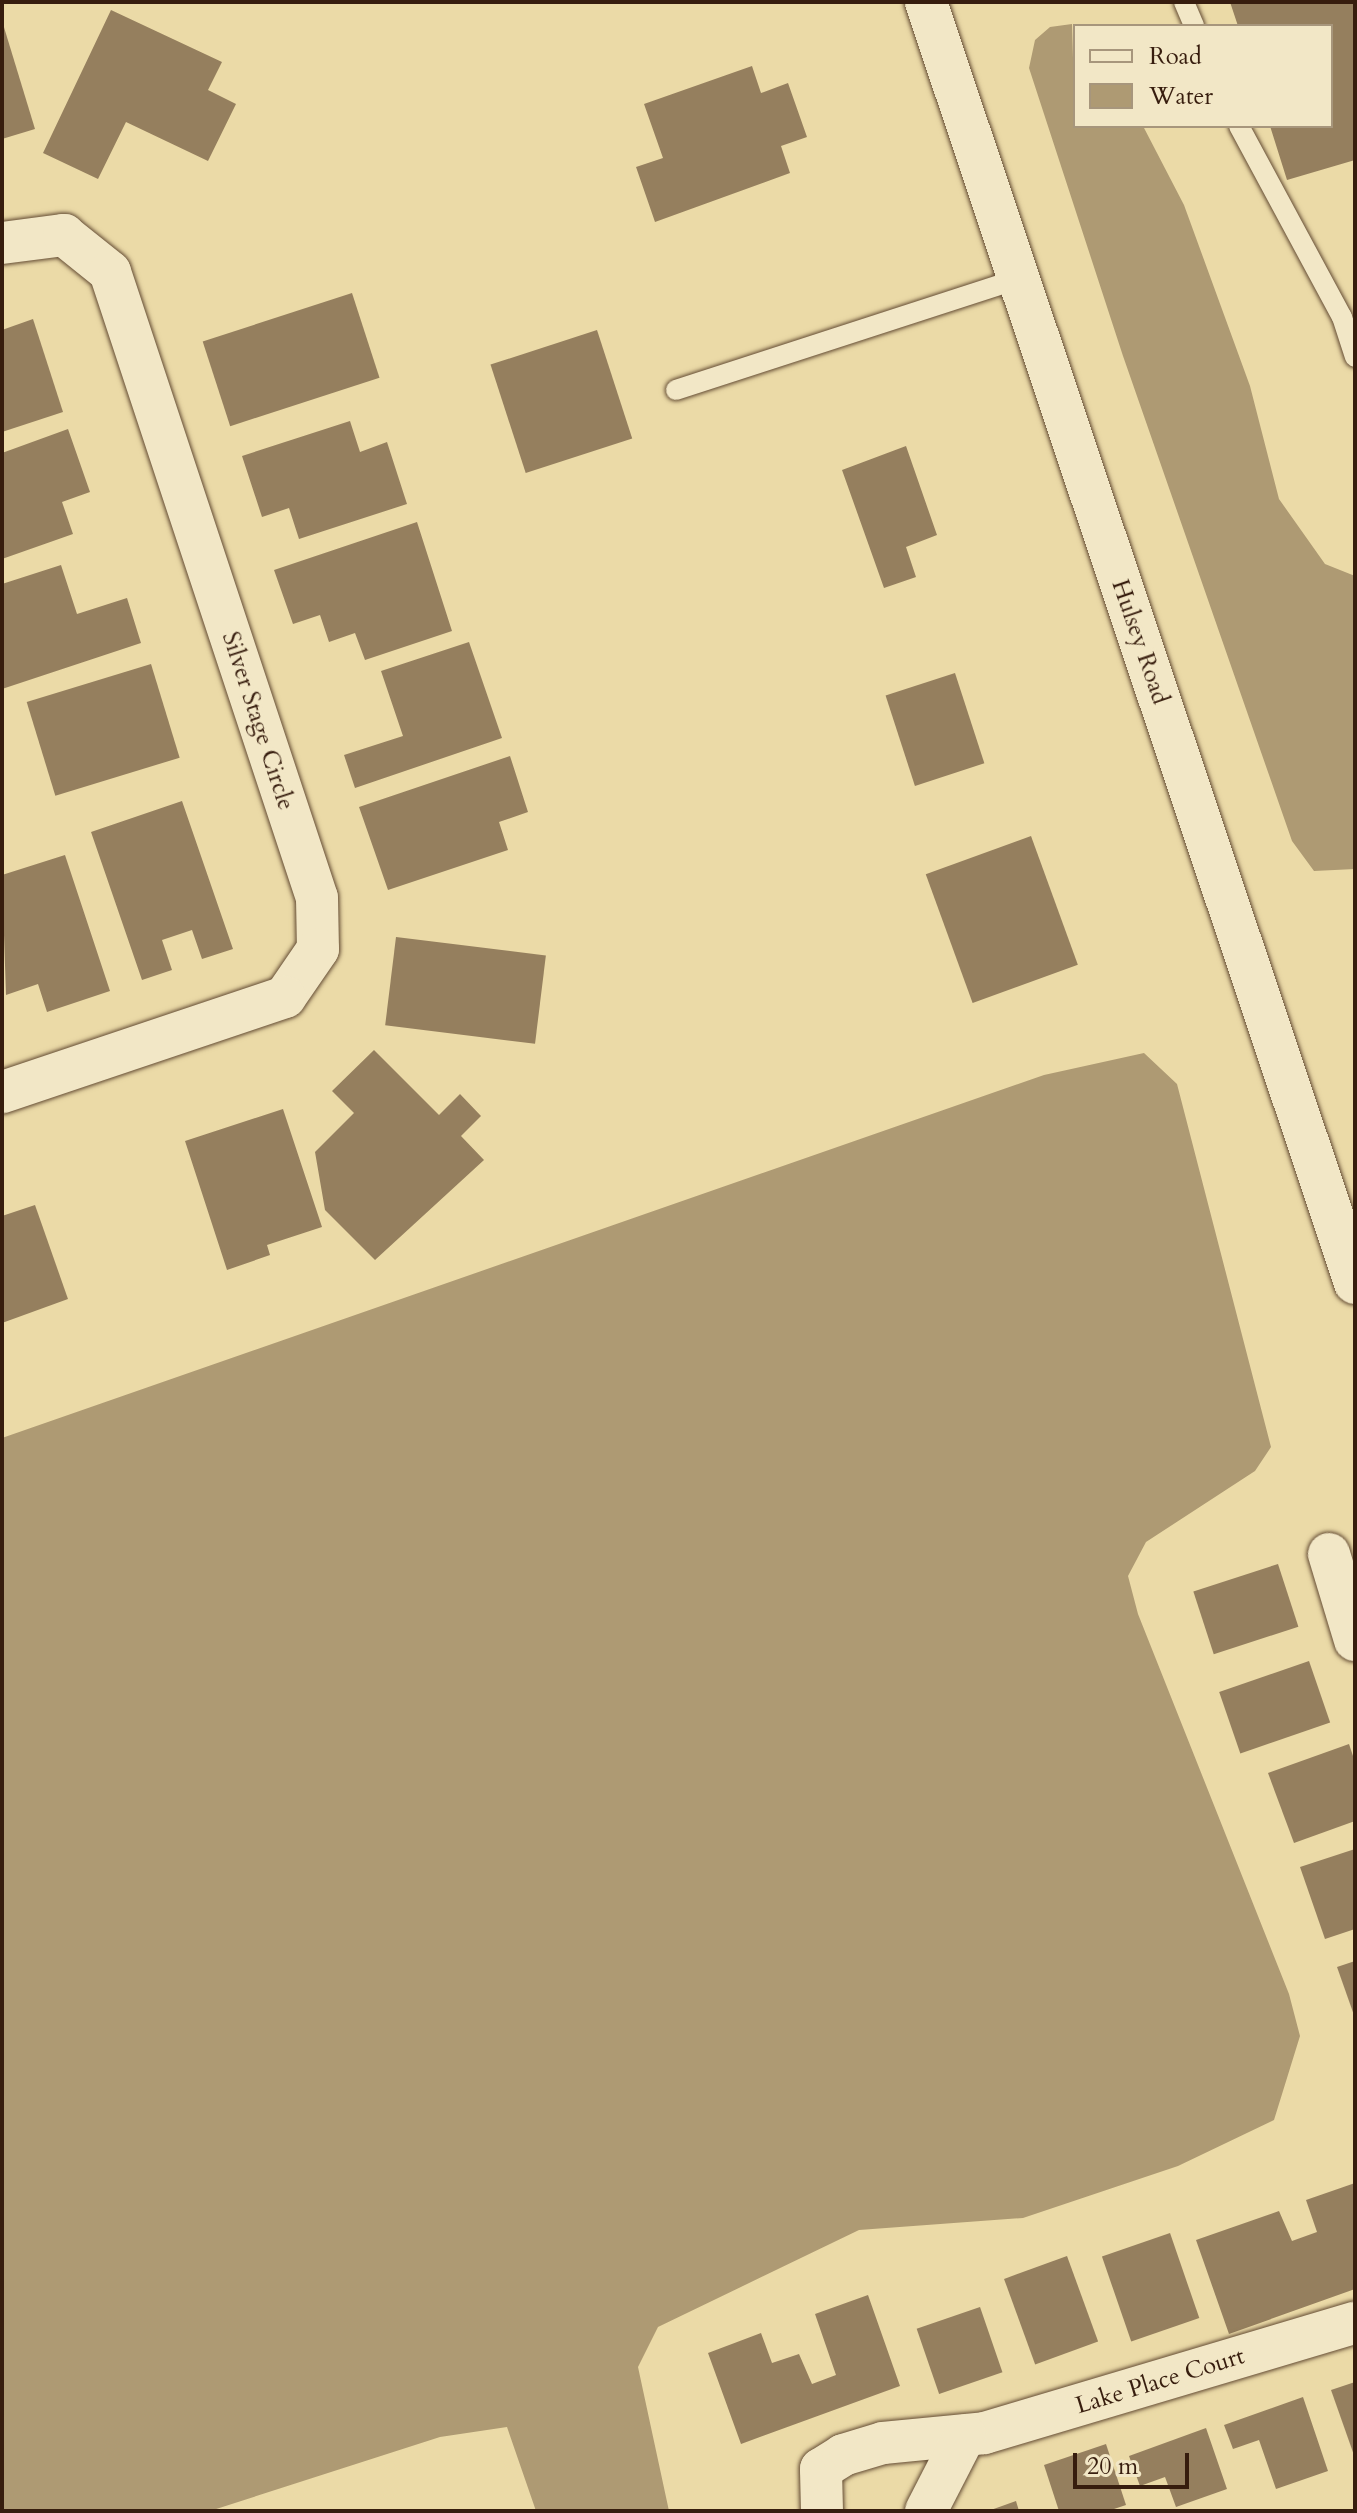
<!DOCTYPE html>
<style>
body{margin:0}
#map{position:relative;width:1357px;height:2513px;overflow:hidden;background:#ebdaa7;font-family:Cardo,serif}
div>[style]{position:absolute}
.water>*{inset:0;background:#ae9a73}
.building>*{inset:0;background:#957f5e;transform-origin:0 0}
.roads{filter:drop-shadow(0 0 2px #644c34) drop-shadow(0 0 2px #644c34)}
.service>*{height:20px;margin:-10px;padding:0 10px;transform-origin:10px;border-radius:10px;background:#f2e7c6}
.minor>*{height:42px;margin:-21px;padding:0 21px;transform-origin:21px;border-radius:21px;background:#f2e7c6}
span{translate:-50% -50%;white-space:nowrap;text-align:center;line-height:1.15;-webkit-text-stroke:6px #f2e7c6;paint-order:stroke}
.street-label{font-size:24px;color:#371d0e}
.frame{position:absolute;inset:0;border:4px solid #371d0e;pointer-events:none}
.legend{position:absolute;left:1073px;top:24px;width:260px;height:104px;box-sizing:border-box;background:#f2e7c6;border:2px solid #a7967c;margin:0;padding:10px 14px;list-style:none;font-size:24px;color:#371d0e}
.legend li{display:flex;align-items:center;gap:16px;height:40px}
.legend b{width:40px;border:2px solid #a7967c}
.scale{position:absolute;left:1073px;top:2453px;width:116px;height:36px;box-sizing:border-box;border:4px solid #371d0e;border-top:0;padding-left:10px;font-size:24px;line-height:28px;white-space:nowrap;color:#371d0e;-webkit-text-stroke:6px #f2e7c6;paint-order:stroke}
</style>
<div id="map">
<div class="water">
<div style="clip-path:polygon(1072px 24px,1075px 126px,1143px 126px,1184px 205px,1250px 386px,1279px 499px,1325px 564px,1355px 576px,1355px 869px,1314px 871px,1292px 841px,1123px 356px,1029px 68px,1035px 40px,1050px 27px)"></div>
<div style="clip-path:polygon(1144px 1053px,1177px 1084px,1271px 1447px,1255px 1471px,1146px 1542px,1128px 1576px,1138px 1614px,1289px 1994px,1300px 2036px,1274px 2120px,1178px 2166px,1023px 2218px,859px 2230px,658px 2327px,638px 2367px,669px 2511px,536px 2511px,507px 2427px,440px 2437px,210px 2511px,2px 2511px,2px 1438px,1044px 1075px)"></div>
</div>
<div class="building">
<div style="clip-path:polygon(1230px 2px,1355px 2px,1355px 160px,1287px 180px,1270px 126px,1331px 126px,1331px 26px,1238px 26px)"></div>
<div style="clip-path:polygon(111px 10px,222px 62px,208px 90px,236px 104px,208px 161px,126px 122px,98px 179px,43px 153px)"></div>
<div style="clip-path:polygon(3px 24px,35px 129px,2px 139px,2px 25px)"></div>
<div style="clip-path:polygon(752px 66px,761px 93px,788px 83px,807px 137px,781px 146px,790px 173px,655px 222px,636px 167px,663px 158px,644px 104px)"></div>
<div style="left:352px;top:293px;width:89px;height:157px;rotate:72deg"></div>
<div style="clip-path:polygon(33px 319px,63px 412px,2px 432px,2px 330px)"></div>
<div style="left:597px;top:330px;width:114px;height:112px;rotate:72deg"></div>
<div style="clip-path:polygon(350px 421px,360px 452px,387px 442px,407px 504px,299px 539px,289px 508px,262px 517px,242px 456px)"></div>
<div style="clip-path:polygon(68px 429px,90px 492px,62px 502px,73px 534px,2px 559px,2px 453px)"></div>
<div style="clip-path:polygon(906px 446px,937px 535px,906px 547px,916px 577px,884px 588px,842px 470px)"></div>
<div style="clip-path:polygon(417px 522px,452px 631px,365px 660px,355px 633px,329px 642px,320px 615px,293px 624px,274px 570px)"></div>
<div style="clip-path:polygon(61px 565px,77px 614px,127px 598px,141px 643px,2px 689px,2px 584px)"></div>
<div style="clip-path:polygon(469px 642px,502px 738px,355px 788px,344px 755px,403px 736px,381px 671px)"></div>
<div style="left:151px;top:664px;width:98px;height:130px;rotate:73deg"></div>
<div style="left:955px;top:673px;width:95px;height:73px;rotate:72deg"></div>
<div style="clip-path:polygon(510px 756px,528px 812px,499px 822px,508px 850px,388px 890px,359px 807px)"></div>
<div style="clip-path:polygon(182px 801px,233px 949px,202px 959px,192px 930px,162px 940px,172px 970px,142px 980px,91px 832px)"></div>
<div style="left:1031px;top:836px;width:137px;height:112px;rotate:70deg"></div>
<div style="clip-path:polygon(65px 855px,110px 991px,47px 1012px,38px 984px,6px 995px,2px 875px)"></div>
<div style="left:396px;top:937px;width:151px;height:89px;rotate:7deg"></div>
<div style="clip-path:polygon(374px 1050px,439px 1115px,460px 1094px,481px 1116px,461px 1136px,484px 1160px,375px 1260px,325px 1210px,315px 1152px,354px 1113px,332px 1091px)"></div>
<div style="clip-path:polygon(283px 1109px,322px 1227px,267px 1245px,270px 1255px,227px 1270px,185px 1141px)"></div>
<div style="clip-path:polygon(35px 1205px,68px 1299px,2px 1323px,2px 1216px)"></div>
<div style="left:1278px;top:1564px;width:66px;height:89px;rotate:72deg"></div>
<div style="left:1309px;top:1661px;width:65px;height:95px;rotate:71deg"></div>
<div style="clip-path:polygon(1349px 1744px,1355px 1762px,1355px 1821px,1294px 1843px,1268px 1773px)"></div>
<div style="clip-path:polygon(1355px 1849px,1355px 1929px,1325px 1939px,1300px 1867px)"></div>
<div style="clip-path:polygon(1355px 1961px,1355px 2018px,1337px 1967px)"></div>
<div style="clip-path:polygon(1355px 2183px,1355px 2289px,1229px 2334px,1196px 2240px,1279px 2211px,1292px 2241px,1317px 2232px,1306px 2200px)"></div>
<div style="left:1170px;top:2233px;width:90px;height:72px;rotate:71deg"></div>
<div style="left:1067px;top:2256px;width:91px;height:67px;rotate:70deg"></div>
<div style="clip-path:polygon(868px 2295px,900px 2386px,741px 2444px,708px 2353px,761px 2333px,772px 2363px,799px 2354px,812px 2384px,836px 2375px,815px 2314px)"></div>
<div style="left:980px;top:2307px;width:69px;height:67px;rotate:71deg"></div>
<div style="clip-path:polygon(1355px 2382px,1355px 2458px,1331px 2390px)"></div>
<div style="clip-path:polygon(1303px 2397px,1328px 2471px,1276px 2489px,1259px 2440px,1233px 2449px,1224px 2425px)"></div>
<div style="clip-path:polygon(1206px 2428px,1227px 2489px,1176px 2507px,1165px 2477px,1140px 2486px,1129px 2456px)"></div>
<div style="clip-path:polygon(1106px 2444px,1126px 2505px,1108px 2511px,1059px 2511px,1044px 2465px)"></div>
<div style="clip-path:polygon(1016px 2501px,1019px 2511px,988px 2511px)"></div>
</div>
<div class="roads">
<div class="service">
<div style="left:1184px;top:2px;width:26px;rotate:67deg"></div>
<div style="left:1239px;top:126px;width:217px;rotate:61.7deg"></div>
<div style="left:1342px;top:317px;width:42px;rotate:72deg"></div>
<div style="left:676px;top:390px;width:360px;rotate:-18deg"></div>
</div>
<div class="minor">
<div style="left:926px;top:2px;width:1351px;rotate:71.48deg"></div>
<div style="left:2px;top:243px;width:63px;rotate:-7.4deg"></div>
<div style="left:64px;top:235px;width:59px;rotate:38.8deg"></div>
<div style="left:110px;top:272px;width:659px;rotate:71.7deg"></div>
<div style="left:317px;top:898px;width:51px;rotate:88.9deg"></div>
<div style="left:318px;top:949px;width:58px;rotate:124.5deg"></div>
<div style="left:285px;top:997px;width:299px;rotate:161.4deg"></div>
<div style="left:1329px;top:1554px;width:90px;rotate:73.2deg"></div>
<div style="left:822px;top:2511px;width:42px;rotate:-91.4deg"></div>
<div style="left:821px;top:2469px;width:26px;rotate:-32deg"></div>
<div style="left:843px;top:2455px;width:42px;rotate:-16.7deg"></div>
<div style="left:883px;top:2443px;width:102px;rotate:-5.6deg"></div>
<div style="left:985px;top:2433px;width:386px;rotate:-16.6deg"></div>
<div style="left:926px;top:2511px;width:85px;rotate:-62.8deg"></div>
</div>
</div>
<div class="street-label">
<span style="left:1140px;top:642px;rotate:71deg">Hulsey Road</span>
<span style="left:258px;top:721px;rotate:72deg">Silver Stage Circle</span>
<span style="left:1160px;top:2381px;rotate:-17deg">Lake Place Court</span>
</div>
<div class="frame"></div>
<ul class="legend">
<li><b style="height:10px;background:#f2e7c6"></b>Road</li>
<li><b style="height:22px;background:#ae9a73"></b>Water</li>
</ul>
<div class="scale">20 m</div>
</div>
